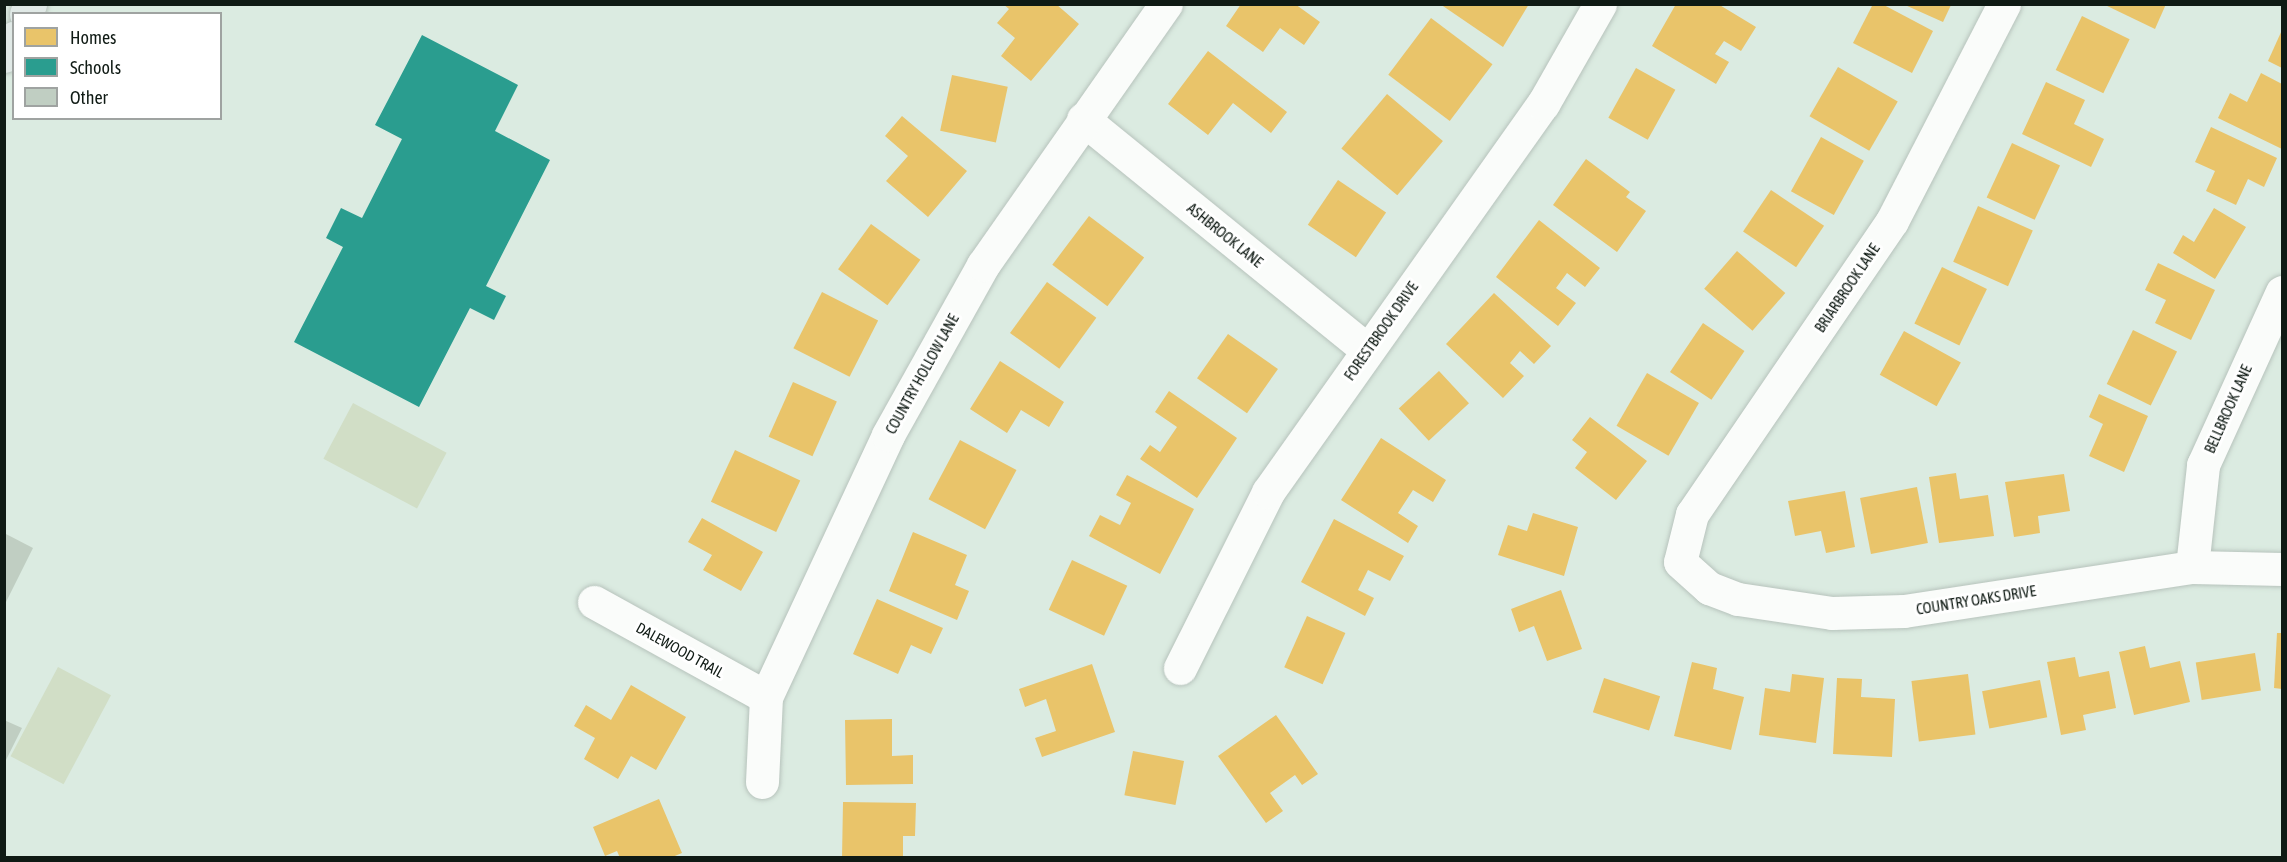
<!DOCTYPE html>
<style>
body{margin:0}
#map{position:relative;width:2287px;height:862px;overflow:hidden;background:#dbebe1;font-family:"Asap Condensed",sans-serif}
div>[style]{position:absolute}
.green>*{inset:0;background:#d1dec6;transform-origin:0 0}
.homes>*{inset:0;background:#e9c46a;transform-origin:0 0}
.schools>*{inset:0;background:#2a9d8f}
.building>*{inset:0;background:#c0cec2}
.roads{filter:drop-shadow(0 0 2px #b7c3bc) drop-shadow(0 0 2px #b7c3bc)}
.minor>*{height:33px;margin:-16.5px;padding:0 16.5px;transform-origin:16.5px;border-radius:16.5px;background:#fafcfa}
.major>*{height:33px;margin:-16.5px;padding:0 16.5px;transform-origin:16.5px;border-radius:16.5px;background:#e0e9e6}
span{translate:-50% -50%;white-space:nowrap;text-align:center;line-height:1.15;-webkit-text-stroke:6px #fff;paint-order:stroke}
.street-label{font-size:15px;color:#0f1a14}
.frame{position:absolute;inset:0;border:6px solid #0f1a14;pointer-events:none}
.legend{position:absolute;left:12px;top:12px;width:210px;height:108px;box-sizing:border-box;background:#fff;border:2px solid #9fa3a1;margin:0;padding:8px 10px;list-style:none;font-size:18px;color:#0f1a14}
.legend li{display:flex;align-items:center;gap:12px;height:30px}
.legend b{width:30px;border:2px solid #9fa3a1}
</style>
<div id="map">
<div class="green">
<div style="left:353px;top:403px;width:106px;height:63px;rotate:28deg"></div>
<div style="left:58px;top:667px;width:60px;height:101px;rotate:28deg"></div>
</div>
<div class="homes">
<div style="clip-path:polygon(1003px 4px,1056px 4px,1079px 24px,1031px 81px,1001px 56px,1015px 38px,997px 23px,1009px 9px)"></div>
<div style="clip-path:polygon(1241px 4px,1295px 4px,1320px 22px,1304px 45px,1280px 28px,1263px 52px,1226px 26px)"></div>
<div style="clip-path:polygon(1440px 4px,1529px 4px,1503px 47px)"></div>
<div style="clip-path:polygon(1676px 4px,1718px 4px,1756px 27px,1741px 51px,1724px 41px,1715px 54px,1729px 62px,1716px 84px,1652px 46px)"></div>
<div style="clip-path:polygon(1873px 4px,1882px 4px,1933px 31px,1912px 73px,1853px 43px)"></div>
<div style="clip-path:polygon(2103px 4px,2166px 4px,2155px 29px)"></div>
<div style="clip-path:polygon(1905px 5px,1951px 5px,1943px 22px)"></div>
<div style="left:2082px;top:16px;width:53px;height:60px;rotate:26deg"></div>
<div style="left:1431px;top:18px;width:77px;height:71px;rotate:37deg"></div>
<div style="clip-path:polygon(2282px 30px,2282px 68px,2268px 61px)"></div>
<div style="clip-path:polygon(1208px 51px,1287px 112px,1271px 133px,1233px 103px,1208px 135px,1168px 104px)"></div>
<div style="left:1838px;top:67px;width:69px;height:57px;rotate:30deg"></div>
<div style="left:1636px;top:68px;width:45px;height:57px;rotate:29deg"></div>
<div style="clip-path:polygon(2261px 73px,2282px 84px,2282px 149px,2218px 118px,2230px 93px,2247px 102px)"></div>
<div style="left:952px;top:75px;width:57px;height:57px;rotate:12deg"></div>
<div style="clip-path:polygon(2046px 82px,2085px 100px,2074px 124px,2104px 139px,2091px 167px,2022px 134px)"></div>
<div style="left:1387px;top:94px;width:73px;height:71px;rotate:40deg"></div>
<div style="clip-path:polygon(902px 116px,967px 171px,928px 217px,886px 181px,908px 156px,885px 136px)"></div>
<div style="clip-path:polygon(2211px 127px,2277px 158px,2264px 187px,2248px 179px,2236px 205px,2206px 191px,2215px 171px,2195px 162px)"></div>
<div style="left:1821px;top:137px;width:49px;height:62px;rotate:29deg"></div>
<div style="left:2012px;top:143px;width:53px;height:60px;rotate:25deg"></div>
<div style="clip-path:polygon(1586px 159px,1630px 192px,1626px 197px,1646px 211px,1617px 252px,1553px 205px)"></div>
<div style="left:1338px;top:180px;width:58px;height:54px;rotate:34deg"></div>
<div style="left:1771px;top:190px;width:64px;height:50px;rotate:34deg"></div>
<div style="left:1978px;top:206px;width:60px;height:61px;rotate:24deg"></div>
<div style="clip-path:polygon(2214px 208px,2246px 227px,2215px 279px,2173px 253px,2183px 235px,2194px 242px)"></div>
<div style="left:1089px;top:216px;width:69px;height:61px;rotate:37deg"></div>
<div style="clip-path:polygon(1539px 220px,1600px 268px,1585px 287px,1567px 273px,1556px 288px,1576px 303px,1558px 326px,1496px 277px)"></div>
<div style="left:871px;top:224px;width:61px;height:56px;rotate:36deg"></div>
<div style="left:1737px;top:251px;width:64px;height:50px;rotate:41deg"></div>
<div style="clip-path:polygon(2158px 263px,2215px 290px,2191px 340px,2155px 323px,2166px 300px,2145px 290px)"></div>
<div style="left:1942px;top:267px;width:50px;height:63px;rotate:26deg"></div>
<div style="left:1047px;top:282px;width:61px;height:63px;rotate:36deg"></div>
<div style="left:822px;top:292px;width:63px;height:63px;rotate:27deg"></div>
<div style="clip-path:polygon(1494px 293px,1551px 346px,1534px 364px,1520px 351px,1510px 363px,1524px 376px,1503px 398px,1446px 344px)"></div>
<div style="left:1703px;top:323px;width:50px;height:59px;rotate:34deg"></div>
<div style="left:2133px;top:330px;width:49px;height:60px;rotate:26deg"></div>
<div style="left:1904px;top:331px;width:65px;height:50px;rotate:29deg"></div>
<div style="left:1228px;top:334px;width:61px;height:54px;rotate:35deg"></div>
<div style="clip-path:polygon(1000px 361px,1064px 402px,1049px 427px,1021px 410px,1007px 433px,970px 409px)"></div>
<div style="left:1439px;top:371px;width:44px;height:55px;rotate:47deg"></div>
<div style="left:1647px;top:373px;width:60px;height:61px;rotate:30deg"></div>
<div style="left:793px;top:382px;width:48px;height:60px;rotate:24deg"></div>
<div style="clip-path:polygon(1169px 391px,1237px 438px,1197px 498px,1140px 459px,1150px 445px,1160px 452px,1177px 427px,1155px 412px)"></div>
<div style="clip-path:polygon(2099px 394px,2148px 416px,2124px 472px,2089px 456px,2103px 424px,2089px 417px)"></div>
<div style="clip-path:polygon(1590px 417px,1647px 461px,1616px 500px,1575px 468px,1587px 452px,1572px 440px)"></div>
<div style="clip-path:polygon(1381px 438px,1446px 480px,1433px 502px,1413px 490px,1398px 513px,1418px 526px,1408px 543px,1341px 500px)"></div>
<div style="left:960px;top:440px;width:64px;height:67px;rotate:28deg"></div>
<div style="left:735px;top:450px;width:72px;height:57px;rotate:25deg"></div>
<div style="clip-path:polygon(1956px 473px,1960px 499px,1988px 495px,1994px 536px,1939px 543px,1929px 477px)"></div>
<div style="clip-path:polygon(2064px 474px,2070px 511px,2038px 516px,2040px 533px,2014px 537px,2005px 482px)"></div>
<div style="clip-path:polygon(1127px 475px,1194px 509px,1160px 574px,1089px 536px,1100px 515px,1120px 525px,1131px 503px,1116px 495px)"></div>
<div style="left:1917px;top:487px;width:57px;height:58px;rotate:79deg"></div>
<div style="clip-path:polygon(1845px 491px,1855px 547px,1826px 553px,1821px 531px,1795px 536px,1788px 501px)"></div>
<div style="clip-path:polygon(1533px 513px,1578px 527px,1564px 576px,1498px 555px,1508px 525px,1527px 531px)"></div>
<div style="clip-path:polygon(702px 518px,763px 552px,741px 591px,703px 570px,712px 555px,688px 542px)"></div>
<div style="clip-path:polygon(1334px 519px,1404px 556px,1390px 581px,1368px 570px,1358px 590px,1374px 598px,1365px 616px,1301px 582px)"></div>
<div style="clip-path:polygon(913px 532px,967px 555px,955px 585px,969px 591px,957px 620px,889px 591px)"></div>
<div style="left:1072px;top:560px;width:61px;height:55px;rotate:25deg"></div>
<div style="clip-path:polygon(1561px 590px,1582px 649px,1547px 661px,1534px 626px,1519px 632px,1511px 609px)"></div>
<div style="clip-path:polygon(877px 599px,943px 628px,931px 654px,911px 645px,898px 674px,853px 654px)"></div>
<div style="left:1307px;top:616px;width:42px;height:56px;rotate:24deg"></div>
<div style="clip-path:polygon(2277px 633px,2282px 633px,2282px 689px,2274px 688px)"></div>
<div style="clip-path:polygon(2145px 646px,2150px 668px,2180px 661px,2190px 702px,2134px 715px,2119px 652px)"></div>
<div style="left:2255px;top:653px;width:38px;height:60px;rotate:81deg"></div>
<div style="clip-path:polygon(2075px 657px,2079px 677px,2109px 671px,2116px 708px,2083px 715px,2086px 730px,2061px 735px,2047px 662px)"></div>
<div style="clip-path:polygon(1692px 662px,1717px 668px,1713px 689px,1744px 697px,1731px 750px,1674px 736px)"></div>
<div style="clip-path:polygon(1092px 664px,1115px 732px,1042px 757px,1035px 738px,1056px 731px,1046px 699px,1025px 707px,1019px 689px)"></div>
<div style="clip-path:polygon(1792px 674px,1824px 678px,1816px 743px,1759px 735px,1765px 688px,1790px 692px)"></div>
<div style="left:1968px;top:674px;width:61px;height:57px;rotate:83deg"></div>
<div style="left:1604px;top:678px;width:59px;height:36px;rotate:18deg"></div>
<div style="clip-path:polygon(1837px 678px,1862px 679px,1861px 697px,1895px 699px,1892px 757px,1833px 754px)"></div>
<div style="left:2040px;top:680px;width:38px;height:59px;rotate:79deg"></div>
<div style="clip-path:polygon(631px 685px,686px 717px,656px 770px,631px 756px,618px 779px,584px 759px,595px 738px,574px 726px,586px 705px,611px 720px)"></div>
<div style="clip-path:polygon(1276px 715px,1318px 774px,1302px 785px,1295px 775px,1270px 793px,1283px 811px,1266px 823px,1218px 756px)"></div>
<div style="clip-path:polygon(892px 719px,892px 756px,913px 755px,913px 784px,846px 785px,845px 720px)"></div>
<div style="left:1133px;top:751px;width:52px;height:45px;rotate:11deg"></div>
<div style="clip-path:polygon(659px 799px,682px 853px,670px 858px,620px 858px,617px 851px,605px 856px,593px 827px)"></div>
<div style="clip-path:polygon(843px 802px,916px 803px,915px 836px,903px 836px,903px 858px,842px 858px)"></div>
</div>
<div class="schools">
<div style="clip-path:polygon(422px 35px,518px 85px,495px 131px,550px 160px,486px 286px,506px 296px,494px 320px,470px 308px,419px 407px,294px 342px,343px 247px,326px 238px,341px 208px,362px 218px,402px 139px,375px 125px)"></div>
</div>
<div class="building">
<div style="clip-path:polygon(4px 533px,33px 548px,4px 606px)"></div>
<div style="clip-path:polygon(4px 720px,22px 728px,4px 764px)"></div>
</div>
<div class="roads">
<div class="minor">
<div style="left:2004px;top:4px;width:244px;rotate:117.3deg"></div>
<div style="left:1892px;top:221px;width:355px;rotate:124.3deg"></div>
<div style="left:1692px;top:514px;width:49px;rotate:104deg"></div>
<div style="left:1680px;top:562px;width:39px;rotate:42deg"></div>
<div style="left:1709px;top:588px;width:31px;rotate:21deg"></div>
<div style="left:1738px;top:599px;width:95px;rotate:8.5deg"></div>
<div style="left:1832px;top:613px;width:72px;rotate:-1.6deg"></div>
<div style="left:1904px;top:611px;width:291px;rotate:-8.7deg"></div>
<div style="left:2192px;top:567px;width:90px;rotate:1.3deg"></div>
<div style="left:1083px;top:119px;width:366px;rotate:39.1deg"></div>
<div style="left:2192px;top:567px;width:103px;rotate:-83.8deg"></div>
<div style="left:2203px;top:465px;width:190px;rotate:-65.5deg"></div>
<div style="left:594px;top:602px;width:196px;rotate:28.9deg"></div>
<div style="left:1180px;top:668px;width:197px;rotate:-63.4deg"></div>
<div style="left:1268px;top:492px;width:476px;rotate:-54.7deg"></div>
<div style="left:1543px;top:104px;width:115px;rotate:-60.3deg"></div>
<div style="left:762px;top:782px;width:85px;rotate:-87.3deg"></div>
<div style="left:766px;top:697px;width:289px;rotate:-65deg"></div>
<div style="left:888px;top:435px;width:195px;rotate:-60.8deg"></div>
<div style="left:983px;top:265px;width:319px;rotate:-55deg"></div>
</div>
<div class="major">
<div style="left:26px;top:14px;width:11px;rotate:-68deg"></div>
<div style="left:4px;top:56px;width:21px;rotate:-61deg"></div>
</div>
</div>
<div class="street-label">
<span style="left:1225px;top:235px;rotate:39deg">ASHBROOK LANE</span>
<span style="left:1847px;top:288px;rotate:-56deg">BRIARBROOK LANE</span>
<span style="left:1381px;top:331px;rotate:-55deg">FORESTBROOK DRIVE</span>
<span style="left:922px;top:374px;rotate:-61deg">COUNTRY HOLLOW LANE</span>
<span style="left:2228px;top:409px;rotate:-66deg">BELLBROOK LANE</span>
<span style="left:1976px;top:600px;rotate:-9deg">COUNTRY OAKS DRIVE</span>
<span style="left:680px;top:650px;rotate:29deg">DALEWOOD TRAIL</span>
</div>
<div class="frame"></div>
<ul class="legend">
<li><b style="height:16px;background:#e9c46a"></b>Homes</li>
<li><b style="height:16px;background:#2a9d8f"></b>Schools</li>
<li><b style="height:16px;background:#c0cec2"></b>Other</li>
</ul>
</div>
